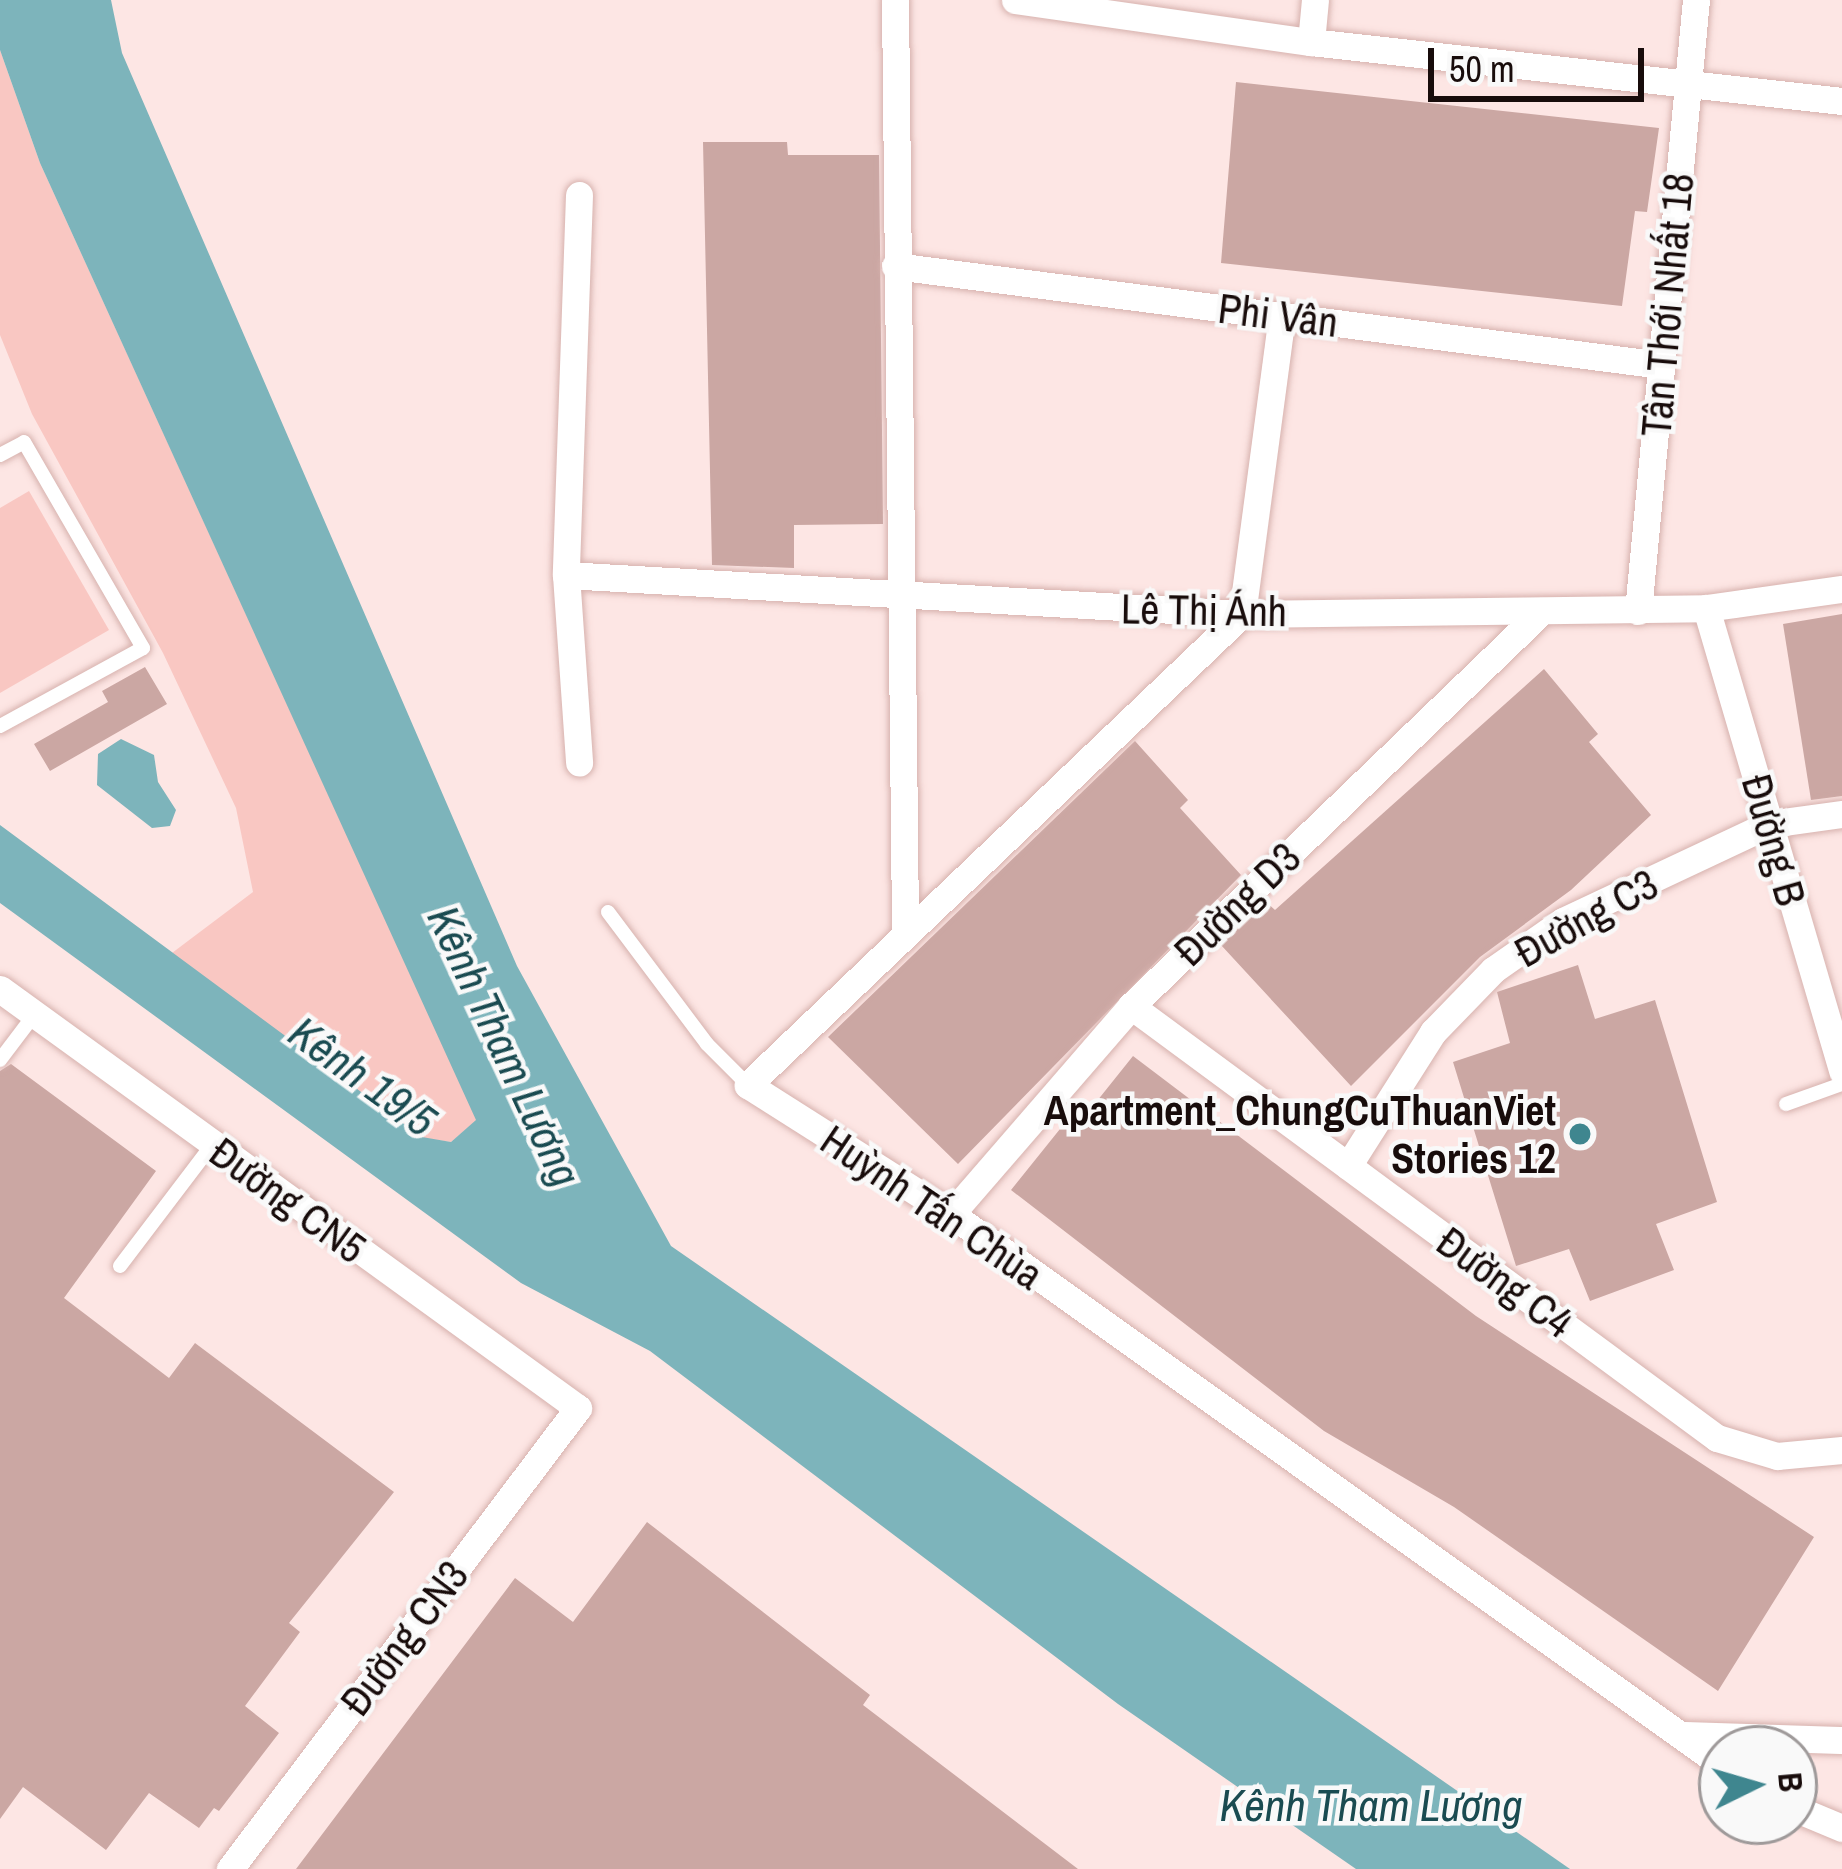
<!DOCTYPE html>
<meta charset="utf-8">
<style>
body{margin:0}
#map{position:relative;width:1842px;height:1869px;overflow:hidden;background:#fde6e4;font-family:"Archivo Narrow",sans-serif}
div>[style]{position:absolute}
.green>*{inset:0;background:#f9c7c2}
.water>*{inset:0;background:#7db4bb}
.building>*{inset:0;background:#cba7a3}
.roads{filter:drop-shadow(0 0 3px #d7b2ae) drop-shadow(0 0 3px #d7b2ae)}
.lane>*{height:14px;margin:-7px;padding:0 7px;transform-origin:7px;border-radius:7px;background:#fff}
.street>*{height:27px;margin:-13.5px;padding:0 13.5px;transform-origin:13.5px;border-radius:13.5px;background:#fff}
.dots>*{width:33px;height:33px;translate:-50% -50%;box-sizing:border-box;border:6px solid #f9f9f9;border-radius:50%}
span{translate:-50% -50%;white-space:nowrap;text-align:center;line-height:1.15;-webkit-text-stroke:9px #f9f9f9;paint-order:stroke}
.street-label{font-size:42px;color:#180c0b}
.poi-label{font-size:42px;color:#180c0b;font-weight:700}
.right{translate:-100% -50%;text-align:right}
.water-label{font-size:45px;color:#1a4b51;font-style:italic}
.north{position:absolute;left:1698px;top:1725px;width:120px;height:120px;box-sizing:border-box;background:#f9f9f9;border:3px solid #9f9a9a;border-radius:50%;rotate:85deg;font-size:33px;font-weight:700;line-height:48px;text-align:center;color:#180c0b}
.north::after{content:'';display:block;margin:auto;width:42px;height:54px;background:#3f868f;clip-path:polygon(50% 0,100% 100%,50% 72%,0 100%)}
.scale{position:absolute;left:1428px;top:48px;width:216px;height:54px;box-sizing:border-box;border:6px solid #180c0b;border-top:0;padding-left:15px;font-size:36px;line-height:42px;white-space:nowrap;color:#180c0b;-webkit-text-stroke:9px #f9f9f9;paint-order:stroke}
</style>
<div id="map">
<div class="green">
<div style="clip-path:polygon(0 50px,40px 163px,477px 1120px,451px 1142px,423px 1138px,398px 1121px,172px 953px,253px 892px,236px 808px,163px 653px,32px 414px,0 335px)"></div>
<div style="clip-path:polygon(29px 491px,109px 630px,0 693px,0 508px)"></div>
</div>
<div class="water">
<div style="clip-path:polygon(0 0,111px 0,122px 53px,517px 966px,671px 1246px,1570px 1869px,1356px 1869px,1118px 1704px,650px 1351px,521px 1283px,0 903px,0 825px,422px 1137px,451px 1142px,476px 1120px,40px 163px,0 50px)"></div>
<div style="clip-path:polygon(121px 739px,154px 755px,158px 782px,176px 810px,170px 826px,152px 828px,97px 785px,98px 754px)"></div>
</div>
<div class="building">
<div style="clip-path:polygon(1236px 82px,1659px 128px,1647px 212px,1635px 211px,1622px 306px,1221px 263px)"></div>
<div style="clip-path:polygon(703px 142px,787px 142px,788px 155px,879px 155px,883px 524px,794px 525px,794px 568px,712px 565px)"></div>
<div style="clip-path:polygon(1842px 614px,1842px 796px,1811px 800px,1783px 624px)"></div>
<div style="clip-path:polygon(145px 667px,167px 704px,50px 771px,34px 744px,108px 702px,102px 691px)"></div>
<div style="clip-path:polygon(1544px 669px,1598px 734px,1589px 742px,1651px 815px,1571px 890px,1480px 957px,1351px 1086px,1221px 945px,1266px 902px,1275px 910px)"></div>
<div style="clip-path:polygon(1135px 741px,1188px 800px,1180px 808px,1241px 875px,958px 1164px,828px 1037px)"></div>
<div style="clip-path:polygon(1578px 965px,1595px 1019px,1655px 1000px,1717px 1202px,1656px 1224px,1674px 1270px,1590px 1301px,1569px 1249px,1516px 1266px,1453px 1062px,1510px 1043px,1497px 992px)"></div>
<div style="clip-path:polygon(1133px 1056px,1476px 1316px,1814px 1537px,1718px 1691px,1454px 1507px,1324px 1431px,1011px 1190px,1064px 1124px,1073px 1131px)"></div>
<div style="clip-path:polygon(11px 1064px,156px 1171px,64px 1298px,169px 1378px,195px 1343px,394px 1492px,289px 1623px,300px 1632px,245px 1706px,279px 1733px,219px 1811px,214px 1808px,199px 1828px,149px 1793px,106px 1850px,23px 1787px,0 1819px,0 1071px)"></div>
<div style="clip-path:polygon(647px 1522px,870px 1695px,863px 1705px,1078px 1869px,296px 1869px,515px 1578px,573px 1622px)"></div>
</div>
<div class="roads">
<div class="lane">
<div style="left:0;top:455px;width:27px;rotate:-28deg"></div>
<div style="left:24px;top:442px;width:238px;rotate:60deg"></div>
<div style="left:143px;top:648px;width:163px;rotate:151.4deg"></div>
<div style="left:608px;top:912px;width:165px;rotate:53.1deg"></div>
<div style="left:707px;top:1044px;width:58px;rotate:45deg"></div>
<div style="left:0;top:1060px;width:56px;rotate:-52.9deg"></div>
<div style="left:1786px;top:1104px;width:59px;rotate:-19.7deg"></div>
<div style="left:120px;top:1266px;width:152px;rotate:-52.8deg"></div>
</div>
<div class="street">
<div style="left:895px;top:0;width:930px;rotate:89.38deg"></div>
<div style="left:1015px;top:0;width:299px;rotate:8.1deg"></div>
<div style="left:1311px;top:42px;width:534px;rotate:6.34deg"></div>
<div style="left:1311px;top:42px;width:42px;rotate:-84.6deg"></div>
<div style="left:579px;top:195px;width:380px;rotate:92deg"></div>
<div style="left:566px;top:575px;width:188px;rotate:86deg"></div>
<div style="left:895px;top:266px;width:772px;rotate:7.36deg"></div>
<div style="left:1282px;top:315px;width:302px;rotate:97.6deg"></div>
<div style="left:1242px;top:614px;width:683px;rotate:136.37deg"></div>
<div style="left:748px;top:1085px;width:241px;rotate:32.4deg"></div>
<div style="left:951px;top:1214px;width:948px;rotate:35.55deg"></div>
<div style="left:566px;top:575px;width:677px;rotate:3.3deg"></div>
<div style="left:1242px;top:614px;width:464px;rotate:-0.7deg"></div>
<div style="left:1706px;top:608px;width:137px;rotate:-8deg"></div>
<div style="left:1706px;top:608px;width:483px;rotate:73.6deg"></div>
<div style="left:1638px;top:611px;width:614px;rotate:-84.58deg"></div>
<div style="left:0;top:989px;width:714px;rotate:35.94deg"></div>
<div style="left:578px;top:1408px;width:578px;rotate:127.05deg"></div>
<div style="left:1131px;top:1006px;width:728px;rotate:36.4deg"></div>
<div style="left:1717px;top:1438px;width:63px;rotate:16.7deg"></div>
<div style="left:1777px;top:1456px;width:65px;rotate:-5.3deg"></div>
<div style="left:1348px;top:1166px;width:159px;rotate:-57.6deg"></div>
<div style="left:1433px;top:1032px;width:86px;rotate:-45.9deg"></div>
<div style="left:1493px;top:970px;width:85px;rotate:-35deg"></div>
<div style="left:1563px;top:921px;width:228px;rotate:-25.2deg"></div>
<div style="left:1769px;top:824px;width:74px;rotate:-7.8deg"></div>
<div style="left:951px;top:1214px;width:275px;rotate:-49.1deg"></div>
<div style="left:1131px;top:1006px;width:570px;rotate:-43.86deg"></div>
<div style="left:1683px;top:1735px;width:159px;rotate:1.8deg"></div>
<div style="left:1794px;top:1808px;width:52px;rotate:22.6deg"></div>
</div>
</div>
<div class="dots">
<div style="left:1580px;top:1134px;background:#3f868f"></div>
</div>
<div class="street-label">
<span style="left:1667px;top:305px;rotate:-85deg">Tân Thới Nhất 18</span>
<span style="left:1278px;top:315px;rotate:7deg">Phi Vân</span>
<span style="left:1204px;top:610px;rotate:1deg">Lê Thị Ánh</span>
<span style="left:1774px;top:840px;rotate:74deg">Đường B</span>
<span style="left:1237px;top:904px;rotate:-44deg">Đường D3</span>
<span style="left:1586px;top:918px;rotate:-29deg">Đường C3</span>
<span style="left:288px;top:1200px;rotate:36deg">Đường CN5</span>
<span style="left:932px;top:1207px;rotate:34deg">Huỳnh Tấn Chùa</span>
<span style="left:1505px;top:1282px;rotate:36deg">Đường C4</span>
<span style="left:404px;top:1638px;rotate:-53deg">Đường CN3</span>
</div>
<div class="poi-label">
<span class="right" style="left:1556px;top:1134px">Apartment_ChungCuThuanViet<br>Stories 12</span>
</div>
<div class="water-label">
<span style="left:505px;top:1046px;rotate:65deg">Kênh Tham Lương</span>
<span style="left:363px;top:1076px;rotate:36deg">Kênh 19/5</span>
<span style="left:1371px;top:1805px">Kênh Tham Lương</span>
</div>
<div class="north">B</div>
<div class="scale">50 m</div>
</div>
